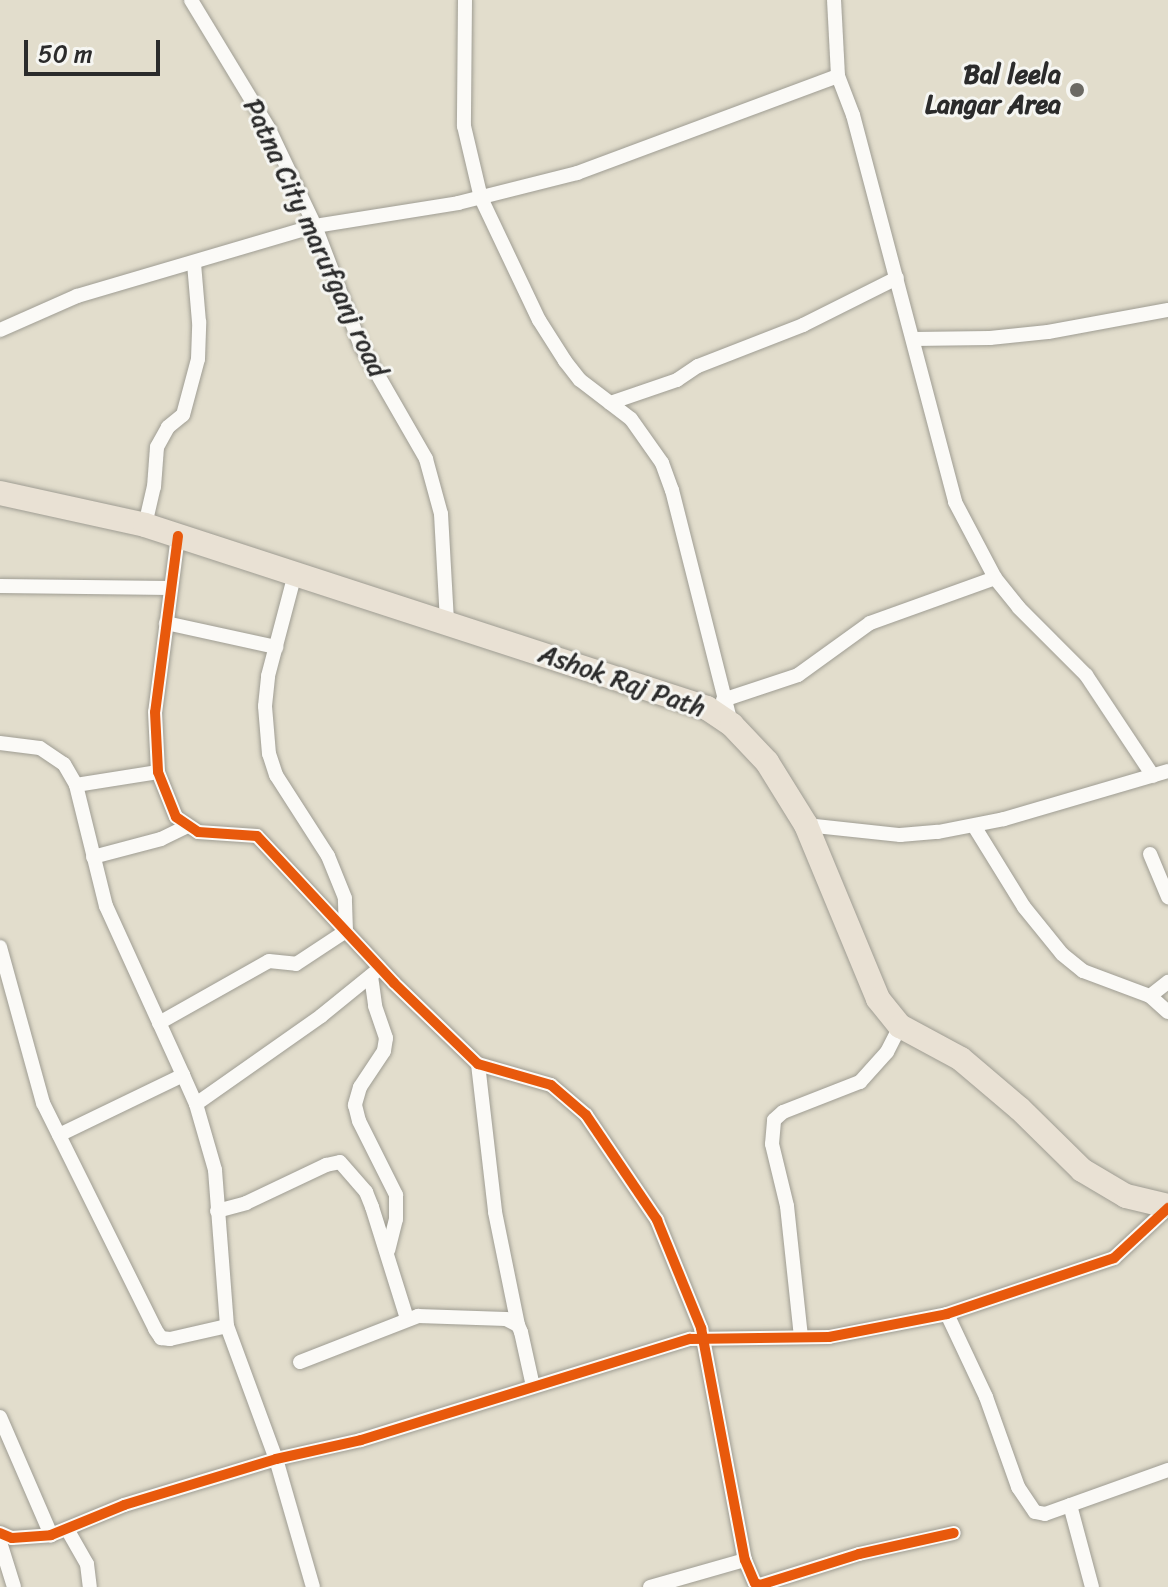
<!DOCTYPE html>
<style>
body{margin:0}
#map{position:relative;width:1168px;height:1587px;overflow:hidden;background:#e2ddcc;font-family:Sriracha,sans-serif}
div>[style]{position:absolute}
.roads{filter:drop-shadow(0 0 2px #9f9d93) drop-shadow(0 0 2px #9f9d93)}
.street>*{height:14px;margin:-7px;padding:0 7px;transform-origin:7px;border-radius:7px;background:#fbfaf7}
.primary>*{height:24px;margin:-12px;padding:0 12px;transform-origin:12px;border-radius:12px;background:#e9e1d4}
.cycleway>*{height:10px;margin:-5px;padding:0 5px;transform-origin:5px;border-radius:5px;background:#e8590c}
.dots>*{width:22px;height:22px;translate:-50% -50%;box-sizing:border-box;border:4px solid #f6f6f2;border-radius:50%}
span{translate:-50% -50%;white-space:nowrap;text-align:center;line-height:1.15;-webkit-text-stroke:6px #f6f6f2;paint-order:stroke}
.poi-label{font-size:26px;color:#2b2b2b;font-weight:700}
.right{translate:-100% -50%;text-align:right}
.street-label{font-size:26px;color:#2b2b2b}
.scale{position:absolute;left:24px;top:40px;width:136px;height:36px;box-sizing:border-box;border:4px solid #2b2b2b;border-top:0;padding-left:10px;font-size:24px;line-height:28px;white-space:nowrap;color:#2b2b2b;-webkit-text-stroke:6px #f6f6f2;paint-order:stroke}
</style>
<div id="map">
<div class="roads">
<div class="street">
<div style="left:191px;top:0;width:151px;rotate:58.8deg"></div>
<div style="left:269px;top:129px;width:107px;rotate:64.6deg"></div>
<div style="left:315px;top:226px;width:126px;rotate:69.1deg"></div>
<div style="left:360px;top:344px;width:133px;rotate:60.1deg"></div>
<div style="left:426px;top:459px;width:57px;rotate:74.7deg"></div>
<div style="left:441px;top:514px;width:109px;rotate:86.8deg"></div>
<div style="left:465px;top:0;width:126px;rotate:90.5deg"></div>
<div style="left:464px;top:126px;width:74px;rotate:76.7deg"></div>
<div style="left:481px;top:198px;width:135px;rotate:64.6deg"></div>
<div style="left:539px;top:320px;width:49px;rotate:57.6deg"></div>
<div style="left:565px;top:361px;width:24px;rotate:52deg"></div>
<div style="left:580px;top:380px;width:64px;rotate:37.4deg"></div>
<div style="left:631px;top:419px;width:54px;rotate:54.8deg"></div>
<div style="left:662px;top:463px;width:29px;rotate:70deg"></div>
<div style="left:672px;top:490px;width:240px;rotate:75.8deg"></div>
<div style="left:838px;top:76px;width:42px;rotate:69deg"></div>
<div style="left:853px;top:115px;width:400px;rotate:75.2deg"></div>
<div style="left:955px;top:502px;width:86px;rotate:62.2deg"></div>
<div style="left:995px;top:578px;width:38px;rotate:51deg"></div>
<div style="left:1019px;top:608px;width:95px;rotate:45deg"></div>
<div style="left:1086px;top:675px;width:121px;rotate:56.4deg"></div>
<div style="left:0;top:330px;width:84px;rotate:-23.8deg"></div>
<div style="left:77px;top:296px;width:248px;rotate:-16.4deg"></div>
<div style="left:315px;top:226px;width:145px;rotate:-9.1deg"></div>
<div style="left:458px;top:203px;width:123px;rotate:-14.1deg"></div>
<div style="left:577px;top:173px;width:278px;rotate:-20.4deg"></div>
<div style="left:838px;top:76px;width:76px;rotate:-93deg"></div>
<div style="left:913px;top:339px;width:77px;rotate:-0.7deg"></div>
<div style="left:990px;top:338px;width:58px;rotate:-5.9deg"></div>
<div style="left:1048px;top:332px;width:122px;rotate:-10.4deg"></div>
<div style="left:610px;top:403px;width:71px;rotate:-18.9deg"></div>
<div style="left:677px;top:380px;width:25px;rotate:-34deg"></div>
<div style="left:698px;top:366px;width:113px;rotate:-21.3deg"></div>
<div style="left:803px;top:325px;width:105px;rotate:-26.6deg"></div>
<div style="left:145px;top:525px;width:39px;rotate:-77deg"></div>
<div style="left:154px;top:487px;width:40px;rotate:-85.7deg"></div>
<div style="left:157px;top:447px;width:23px;rotate:-61deg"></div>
<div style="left:168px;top:427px;width:19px;rotate:-39deg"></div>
<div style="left:183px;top:415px;width:58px;rotate:-75deg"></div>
<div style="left:198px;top:359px;width:37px;rotate:-88deg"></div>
<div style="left:199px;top:322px;width:58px;rotate:-94.9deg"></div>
<div style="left:178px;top:536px;width:177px;rotate:97.4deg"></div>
<div style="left:155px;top:712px;width:60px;rotate:87.1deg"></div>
<div style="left:158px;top:772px;width:48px;rotate:68.2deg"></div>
<div style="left:176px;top:817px;width:27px;rotate:34deg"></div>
<div style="left:198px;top:832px;width:59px;rotate:3.9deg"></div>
<div style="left:257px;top:836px;width:201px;rotate:47deg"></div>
<div style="left:394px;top:983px;width:117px;rotate:44deg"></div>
<div style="left:478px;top:1064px;width:76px;rotate:16deg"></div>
<div style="left:551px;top:1085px;width:46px;rotate:40.6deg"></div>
<div style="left:586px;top:1115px;width:127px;rotate:55.9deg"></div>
<div style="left:657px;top:1220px;width:117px;rotate:67.8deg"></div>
<div style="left:701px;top:1328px;width:236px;rotate:79.3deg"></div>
<div style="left:745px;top:1560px;width:25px;rotate:67deg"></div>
<div style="left:755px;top:1583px;width:5px;rotate:22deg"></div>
<div style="left:760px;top:1585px;width:104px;rotate:-17.4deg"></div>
<div style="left:859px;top:1554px;width:97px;rotate:-12.5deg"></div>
<div style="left:0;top:586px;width:170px;rotate:0.7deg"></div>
<div style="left:166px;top:623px;width:113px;rotate:12.3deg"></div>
<div style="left:723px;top:700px;width:79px;rotate:-18.4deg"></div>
<div style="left:798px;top:675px;width:89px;rotate:-35.8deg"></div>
<div style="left:870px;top:623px;width:133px;rotate:-19.8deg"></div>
<div style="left:0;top:743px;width:40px;rotate:7.1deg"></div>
<div style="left:40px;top:748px;width:29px;rotate:34deg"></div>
<div style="left:64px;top:764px;width:24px;rotate:60deg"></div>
<div style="left:76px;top:785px;width:125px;rotate:76.1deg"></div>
<div style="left:106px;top:906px;width:186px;rotate:65.5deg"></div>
<div style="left:76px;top:785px;width:83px;rotate:-9deg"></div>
<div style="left:806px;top:825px;width:95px;rotate:6.1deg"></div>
<div style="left:900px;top:835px;width:38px;rotate:-5deg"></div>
<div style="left:938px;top:832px;width:67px;rotate:-11.1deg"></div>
<div style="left:1004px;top:819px;width:171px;rotate:-16.3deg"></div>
<div style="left:974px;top:826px;width:95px;rotate:58.3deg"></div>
<div style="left:1024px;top:907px;width:60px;rotate:51deg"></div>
<div style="left:1062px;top:954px;width:27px;rotate:39deg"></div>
<div style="left:1083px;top:971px;width:72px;rotate:20.5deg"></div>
<div style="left:1150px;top:996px;width:24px;rotate:42deg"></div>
<div style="left:1150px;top:854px;width:47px;rotate:67.3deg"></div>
<div style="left:93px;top:857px;width:70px;rotate:-14.8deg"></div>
<div style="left:161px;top:839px;width:28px;rotate:-26deg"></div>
<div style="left:0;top:947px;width:162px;rotate:74.6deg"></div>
<div style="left:43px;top:1103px;width:252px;rotate:63.6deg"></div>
<div style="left:155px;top:1329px;width:11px;rotate:56deg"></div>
<div style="left:161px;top:1338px;width:9px;rotate:6deg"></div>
<div style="left:170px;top:1339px;width:58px;rotate:-12.8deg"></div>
<div style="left:227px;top:1326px;width:142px;rotate:69.8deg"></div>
<div style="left:276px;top:1459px;width:133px;rotate:73.9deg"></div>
<div style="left:371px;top:976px;width:30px;rotate:82deg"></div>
<div style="left:375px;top:1006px;width:34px;rotate:71deg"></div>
<div style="left:386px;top:1038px;width:13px;rotate:99deg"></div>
<div style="left:384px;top:1051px;width:43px;rotate:123.7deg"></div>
<div style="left:360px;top:1087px;width:19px;rotate:106deg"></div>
<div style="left:355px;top:1105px;width:16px;rotate:76deg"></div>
<div style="left:359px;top:1121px;width:83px;rotate:63.4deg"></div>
<div style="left:396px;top:1195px;width:24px;rotate:90deg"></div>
<div style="left:396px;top:1219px;width:32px;rotate:104deg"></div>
<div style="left:1150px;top:996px;width:23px;rotate:-38deg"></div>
<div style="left:159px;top:1023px;width:126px;rotate:-29.4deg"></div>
<div style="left:269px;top:961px;width:27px;rotate:6deg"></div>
<div style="left:296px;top:964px;width:60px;rotate:-33.4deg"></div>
<div style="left:346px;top:931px;width:33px;rotate:-92deg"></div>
<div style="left:345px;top:898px;width:45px;rotate:-112deg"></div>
<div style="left:328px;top:856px;width:96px;rotate:-122.7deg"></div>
<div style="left:276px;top:775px;width:22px;rotate:-108deg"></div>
<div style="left:269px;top:754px;width:48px;rotate:-94.8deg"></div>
<div style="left:265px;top:706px;width:30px;rotate:-84deg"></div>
<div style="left:268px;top:676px;width:106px;rotate:-75.2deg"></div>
<div style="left:478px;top:1064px;width:149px;rotate:83.4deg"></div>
<div style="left:495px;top:1212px;width:115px;rotate:78.5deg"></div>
<div style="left:196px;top:1104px;width:69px;rotate:73.9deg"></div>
<div style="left:215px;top:1170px;width:156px;rotate:85.6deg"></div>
<div style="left:59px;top:1135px;width:138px;rotate:-25.8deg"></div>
<div style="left:183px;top:1075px;width:32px;rotate:66deg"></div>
<div style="left:196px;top:1104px;width:153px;rotate:-35.1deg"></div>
<div style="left:321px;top:1016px;width:76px;rotate:-39.1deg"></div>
<div style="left:217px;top:1211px;width:30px;rotate:-15deg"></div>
<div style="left:246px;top:1203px;width:89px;rotate:-25.4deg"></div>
<div style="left:326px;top:1165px;width:14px;rotate:-12deg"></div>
<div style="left:340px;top:1162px;width:40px;rotate:49deg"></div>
<div style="left:366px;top:1192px;width:16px;rotate:68deg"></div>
<div style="left:372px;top:1207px;width:117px;rotate:72.6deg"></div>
<div style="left:947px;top:1314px;width:92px;rotate:64.8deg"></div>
<div style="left:986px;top:1397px;width:96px;rotate:70.4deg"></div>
<div style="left:1018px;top:1487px;width:30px;rotate:56deg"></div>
<div style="left:1035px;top:1512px;width:10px;rotate:11deg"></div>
<div style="left:1045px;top:1514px;width:131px;rotate:-19.7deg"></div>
<div style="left:801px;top:1337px;width:132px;rotate:-96.1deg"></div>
<div style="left:787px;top:1206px;width:64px;rotate:-103.6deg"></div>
<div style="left:772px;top:1144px;width:24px;rotate:-85deg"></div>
<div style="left:774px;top:1120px;width:12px;rotate:-42deg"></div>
<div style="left:783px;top:1112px;width:83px;rotate:-21.3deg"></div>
<div style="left:860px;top:1082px;width:40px;rotate:-48deg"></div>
<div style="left:887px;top:1052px;width:29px;rotate:-63deg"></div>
<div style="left:300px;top:1362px;width:127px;rotate:-21.3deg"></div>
<div style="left:418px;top:1316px;width:88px;rotate:2deg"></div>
<div style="left:506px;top:1319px;width:13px;rotate:27deg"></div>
<div style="left:518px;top:1325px;width:8px;rotate:67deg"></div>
<div style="left:521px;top:1332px;width:55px;rotate:77.5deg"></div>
<div style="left:0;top:1417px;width:129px;rotate:66.6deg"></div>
<div style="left:1070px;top:1505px;width:85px;rotate:75deg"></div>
<div style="left:67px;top:1529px;width:40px;rotate:60.3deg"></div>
<div style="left:87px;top:1564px;width:23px;rotate:83deg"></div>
<div style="left:0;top:1533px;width:13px;rotate:23deg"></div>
<div style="left:12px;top:1538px;width:39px;rotate:-4deg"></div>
<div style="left:51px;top:1535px;width:79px;rotate:-22.3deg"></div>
<div style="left:124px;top:1505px;width:159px;rotate:-16.8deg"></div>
<div style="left:276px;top:1459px;width:87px;rotate:-12.6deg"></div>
<div style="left:361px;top:1440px;width:344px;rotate:-17.1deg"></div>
<div style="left:690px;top:1339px;width:139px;rotate:-0.8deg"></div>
<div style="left:829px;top:1337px;width:120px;rotate:-11deg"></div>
<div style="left:947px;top:1314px;width:176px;rotate:-18.5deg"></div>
<div style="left:1114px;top:1258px;width:74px;rotate:-42.8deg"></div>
<div style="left:0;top:1542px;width:47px;rotate:72.7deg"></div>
<div style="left:650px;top:1587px;width:99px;rotate:-15.9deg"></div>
</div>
<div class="primary">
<div style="left:0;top:493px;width:148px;rotate:12.4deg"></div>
<div style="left:145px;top:525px;width:591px;rotate:18.04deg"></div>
<div style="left:707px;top:708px;width:30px;rotate:34deg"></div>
<div style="left:732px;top:725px;width:51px;rotate:46.6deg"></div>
<div style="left:767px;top:762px;width:74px;rotate:58.2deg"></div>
<div style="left:806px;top:825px;width:188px;rotate:67.5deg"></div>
<div style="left:878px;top:999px;width:35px;rotate:51deg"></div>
<div style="left:900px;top:1026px;width:69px;rotate:28.4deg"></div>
<div style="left:961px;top:1059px;width:77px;rotate:40.3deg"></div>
<div style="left:1020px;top:1109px;width:87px;rotate:44.5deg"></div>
<div style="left:1082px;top:1170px;width:51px;rotate:30.6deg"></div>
<div style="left:1126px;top:1196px;width:43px;rotate:13.4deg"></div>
</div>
</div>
<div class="cycleway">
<div style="left:178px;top:536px;width:177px;rotate:97.4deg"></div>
<div style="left:155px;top:712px;width:60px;rotate:87.1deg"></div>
<div style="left:158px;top:772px;width:48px;rotate:68.2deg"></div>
<div style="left:176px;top:817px;width:27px;rotate:34deg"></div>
<div style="left:198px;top:832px;width:59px;rotate:3.9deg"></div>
<div style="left:257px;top:836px;width:201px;rotate:47deg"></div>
<div style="left:394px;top:983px;width:117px;rotate:44deg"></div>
<div style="left:478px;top:1064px;width:76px;rotate:16deg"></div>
<div style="left:551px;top:1085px;width:46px;rotate:40.6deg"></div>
<div style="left:586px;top:1115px;width:127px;rotate:55.9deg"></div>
<div style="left:657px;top:1220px;width:117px;rotate:67.8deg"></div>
<div style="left:701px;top:1328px;width:236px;rotate:79.3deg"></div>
<div style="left:745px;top:1560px;width:25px;rotate:67deg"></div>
<div style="left:755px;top:1583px;width:5px;rotate:22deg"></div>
<div style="left:760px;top:1585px;width:104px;rotate:-17.4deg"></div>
<div style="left:859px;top:1554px;width:97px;rotate:-12.5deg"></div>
<div style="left:0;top:1533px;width:13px;rotate:23deg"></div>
<div style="left:12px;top:1538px;width:39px;rotate:-4deg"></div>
<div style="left:51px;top:1535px;width:79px;rotate:-22.3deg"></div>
<div style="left:124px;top:1505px;width:159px;rotate:-16.8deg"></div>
<div style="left:276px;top:1459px;width:87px;rotate:-12.6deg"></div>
<div style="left:361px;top:1440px;width:344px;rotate:-17.1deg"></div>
<div style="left:690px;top:1339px;width:139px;rotate:-0.8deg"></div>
<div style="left:829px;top:1337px;width:120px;rotate:-11deg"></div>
<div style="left:947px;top:1314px;width:176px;rotate:-18.5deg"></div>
<div style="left:1114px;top:1258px;width:74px;rotate:-42.8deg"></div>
</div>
<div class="dots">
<div style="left:1077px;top:90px;background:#6b6963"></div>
</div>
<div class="poi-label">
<span class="right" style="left:1061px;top:90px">Bal leela<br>Langar Area</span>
</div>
<div class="street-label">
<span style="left:315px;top:238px;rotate:65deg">Patna City marufganj road</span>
<span style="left:622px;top:681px;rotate:19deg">Ashok Raj Path</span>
</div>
<div class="scale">50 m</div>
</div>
